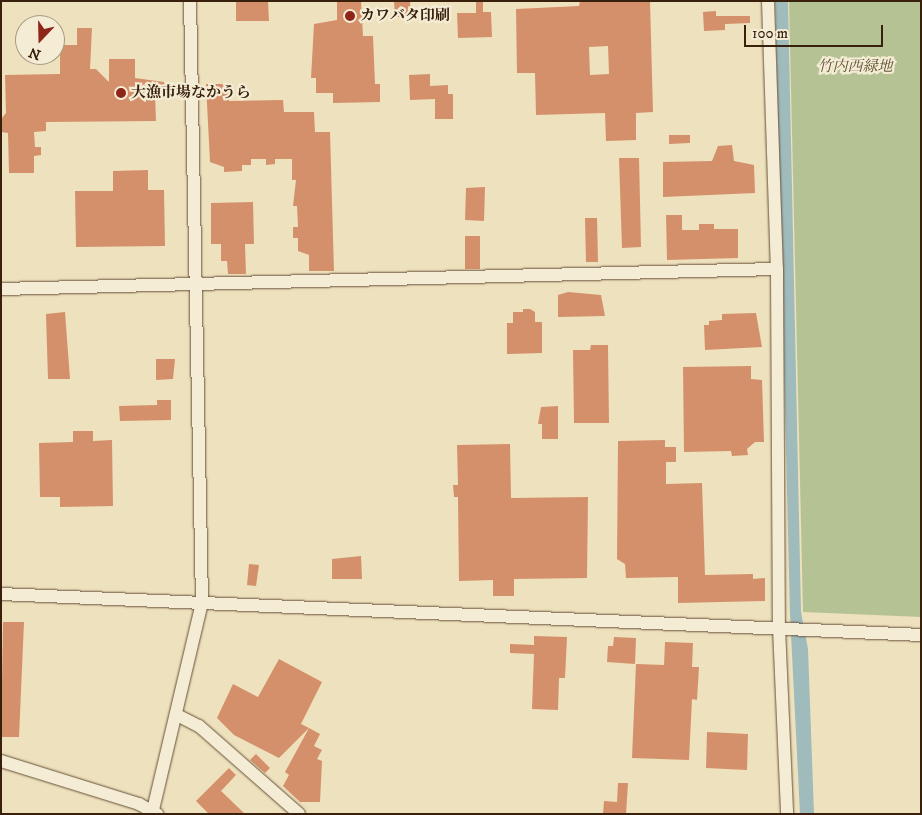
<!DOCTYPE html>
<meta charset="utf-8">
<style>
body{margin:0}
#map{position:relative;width:922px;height:815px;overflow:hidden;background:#eee1bd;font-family:"IM FELL DW Pica","Noto Serif JP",serif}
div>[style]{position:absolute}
.green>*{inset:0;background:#b5c394}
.water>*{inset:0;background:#9fbbbc}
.building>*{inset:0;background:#d4906b}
.roads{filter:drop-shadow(0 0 1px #665039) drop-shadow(0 0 1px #665039)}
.tertiary>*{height:12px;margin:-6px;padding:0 6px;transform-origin:6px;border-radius:6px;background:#f4ecd4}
.dots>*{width:14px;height:14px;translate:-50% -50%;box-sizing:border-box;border:2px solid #f4ecd4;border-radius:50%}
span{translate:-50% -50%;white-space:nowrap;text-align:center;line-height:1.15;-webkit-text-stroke:4.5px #f4ecd4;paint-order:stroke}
.poi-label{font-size:15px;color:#38200d;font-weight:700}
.left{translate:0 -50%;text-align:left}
.park-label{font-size:15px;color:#5e5136;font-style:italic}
.frame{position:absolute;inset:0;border:2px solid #38200d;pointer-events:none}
.north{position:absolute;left:15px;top:15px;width:50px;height:50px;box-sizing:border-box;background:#f4ecd4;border:1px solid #a99a84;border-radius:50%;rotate:201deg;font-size:14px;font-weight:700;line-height:20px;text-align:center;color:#38200d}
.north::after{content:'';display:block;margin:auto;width:18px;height:22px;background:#8f2418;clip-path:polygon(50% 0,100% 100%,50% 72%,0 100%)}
.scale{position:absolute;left:744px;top:25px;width:139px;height:22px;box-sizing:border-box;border:2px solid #38200d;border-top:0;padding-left:6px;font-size:15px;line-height:18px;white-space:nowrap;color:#38200d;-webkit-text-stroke:4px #f4ecd4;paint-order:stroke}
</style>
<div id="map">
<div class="green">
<i style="clip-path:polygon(789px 1px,921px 1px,921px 617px,803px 612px)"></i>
</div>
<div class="water">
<i style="clip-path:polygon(775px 1px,788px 1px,801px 612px,808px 649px,814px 814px,800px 814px,790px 614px)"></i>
</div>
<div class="building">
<i style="clip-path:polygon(236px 1px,268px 1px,269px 21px,236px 21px)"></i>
<i style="clip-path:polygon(337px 1px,361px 1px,363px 36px,373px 36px,375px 84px,380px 84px,380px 102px,333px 103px,333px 93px,316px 93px,316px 78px,311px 78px,314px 24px,337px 20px)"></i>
<i style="clip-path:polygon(394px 1px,410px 1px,411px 17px,395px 17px)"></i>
<i style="clip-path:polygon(476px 1px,483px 1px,483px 12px,491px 12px,492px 37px,458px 38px,457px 13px,476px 13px)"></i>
<i style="clip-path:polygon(evenodd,580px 1px,650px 1px,653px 112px,636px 113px,636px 140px,606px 141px,605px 113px,536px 115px,535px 73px,517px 73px,516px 9px,579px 6px,580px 1px,608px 46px,609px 74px,590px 75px,589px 47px,608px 46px)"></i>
<i style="clip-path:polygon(716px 11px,716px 16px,750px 16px,750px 23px,725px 24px,725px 30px,704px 31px,703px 12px)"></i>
<i style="clip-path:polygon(77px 28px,92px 28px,90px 69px,96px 69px,109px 82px,109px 59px,135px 59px,135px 78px,164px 82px,165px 89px,155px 94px,156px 121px,46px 122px,46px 131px,34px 132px,35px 147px,41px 147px,41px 155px,34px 156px,34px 173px,9px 173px,8px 133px,1px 132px,1px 119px,6px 113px,5px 75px,60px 74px,60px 45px,77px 45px)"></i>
<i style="clip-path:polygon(430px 74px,430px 86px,448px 85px,448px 94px,453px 94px,453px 119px,435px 119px,435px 99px,410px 100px,409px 75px)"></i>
<i style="clip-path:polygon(206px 84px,228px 84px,229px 101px,283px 100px,284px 112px,314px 112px,315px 132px,330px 132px,334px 271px,309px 271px,309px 255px,298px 251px,298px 238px,293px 238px,293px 227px,298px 227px,297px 206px,293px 206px,296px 180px,292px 180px,292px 159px,275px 159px,275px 164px,266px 165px,266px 159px,251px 159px,251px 165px,242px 165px,242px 171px,224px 172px,224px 167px,210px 162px)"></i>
<i style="clip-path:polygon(669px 135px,690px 135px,690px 143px,669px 144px)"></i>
<i style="clip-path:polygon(732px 145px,734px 161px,754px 165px,755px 193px,663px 197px,663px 162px,712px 161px,718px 146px)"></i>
<i style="clip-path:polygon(619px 158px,639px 158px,641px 247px,622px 248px)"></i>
<i style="clip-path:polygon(148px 170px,148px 190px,164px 190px,165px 246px,76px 247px,75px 191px,113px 191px,113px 171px)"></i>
<i style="clip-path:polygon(485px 187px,484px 221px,465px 220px,466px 188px)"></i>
<i style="clip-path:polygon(253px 202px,254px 244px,245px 244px,246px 274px,228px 274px,227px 261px,221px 261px,221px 244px,211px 244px,211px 203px)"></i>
<i style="clip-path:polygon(666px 215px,682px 215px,682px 230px,699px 230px,699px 224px,714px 224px,714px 229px,738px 229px,738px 258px,667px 260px)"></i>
<i style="clip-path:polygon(585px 218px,597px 218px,598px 262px,586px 262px)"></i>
<i style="clip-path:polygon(465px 236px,480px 236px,480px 269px,465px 269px)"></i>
<i style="clip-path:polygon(568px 292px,601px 295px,605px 316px,558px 317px,558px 295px)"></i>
<i style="clip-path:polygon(523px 309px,530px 309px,535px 312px,535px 322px,542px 322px,542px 353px,507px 354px,507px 323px,513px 323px,513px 312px,523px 312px)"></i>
<i style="clip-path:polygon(65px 312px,70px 379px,48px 379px,46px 314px)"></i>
<i style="clip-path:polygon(756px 313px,762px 347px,705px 350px,704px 325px,709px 325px,709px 321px,722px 320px,722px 314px)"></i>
<i style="clip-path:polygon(591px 345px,608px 345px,609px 423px,574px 423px,573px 350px,590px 350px)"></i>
<i style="clip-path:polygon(156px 359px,175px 359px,173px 379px,156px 380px)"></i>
<i style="clip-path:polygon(751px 366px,751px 379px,762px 380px,764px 442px,755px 442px,747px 449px,748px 455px,732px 456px,731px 451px,684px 452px,683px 367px)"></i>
<i style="clip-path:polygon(157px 400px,171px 400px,171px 420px,120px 421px,119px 406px,157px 405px)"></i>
<i style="clip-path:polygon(558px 406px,558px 439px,542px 439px,542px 424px,538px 424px,541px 407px)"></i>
<i style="clip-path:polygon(73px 431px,93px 431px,93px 441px,112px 440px,113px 506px,60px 507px,60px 497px,40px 497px,39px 443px,73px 442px)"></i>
<i style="clip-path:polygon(665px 440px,665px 447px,676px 447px,676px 462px,666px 462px,666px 484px,702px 483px,705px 575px,753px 574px,753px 579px,765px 578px,765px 601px,678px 603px,678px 577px,626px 578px,625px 564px,617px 559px,618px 441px)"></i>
<i style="clip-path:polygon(510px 444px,511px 498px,588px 497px,587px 578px,514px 579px,514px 596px,493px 596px,493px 580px,459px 581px,458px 497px,454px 497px,453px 485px,458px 485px,457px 445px)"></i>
<i style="clip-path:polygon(361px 556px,362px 579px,332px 579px,332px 559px)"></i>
<i style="clip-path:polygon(249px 564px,259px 565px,256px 586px,247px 585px)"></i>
<i style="clip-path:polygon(3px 622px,24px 622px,19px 737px,1px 737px)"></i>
<i style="clip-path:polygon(534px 636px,567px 637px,565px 678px,559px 678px,558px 710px,532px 709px,534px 654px,510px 653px,510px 644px,534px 645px)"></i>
<i style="clip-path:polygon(614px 637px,636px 638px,635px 664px,607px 662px,608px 646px,613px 646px)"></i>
<i style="clip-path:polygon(665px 642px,693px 643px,692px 667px,699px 667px,697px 700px,692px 699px,689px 760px,632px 758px,636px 664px,664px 665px)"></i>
<i style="clip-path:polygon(279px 659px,322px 682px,301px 724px,309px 728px,279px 758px,234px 735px,217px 718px,233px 684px,258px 697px)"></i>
<i style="clip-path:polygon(309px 728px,320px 734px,314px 746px,322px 750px,317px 759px,322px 761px,320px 802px,300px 802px,283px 786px,289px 775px,285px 772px)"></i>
<i style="clip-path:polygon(707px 732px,748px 734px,747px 770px,706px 768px)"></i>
<i style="clip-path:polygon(256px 754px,270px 768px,265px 773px,250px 760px)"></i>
<i style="clip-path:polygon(229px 768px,236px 775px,221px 791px,245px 814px,209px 814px,196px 801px)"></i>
<i style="clip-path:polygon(618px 783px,628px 783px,626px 814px,603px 814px,604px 801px,617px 802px)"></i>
</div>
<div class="roads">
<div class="tertiary">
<i style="left:768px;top:1px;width:268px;rotate:88.1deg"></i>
<i style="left:777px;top:269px;width:359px;rotate:89.7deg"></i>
<i style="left:779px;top:628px;width:186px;rotate:87.5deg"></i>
<i style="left:1px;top:289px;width:776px;rotate:-1.48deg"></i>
<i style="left:1px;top:594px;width:921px;rotate:2.55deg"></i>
<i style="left:177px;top:715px;width:25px;rotate:27deg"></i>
<i style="left:199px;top:726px;width:133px;rotate:41.3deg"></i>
<i style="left:1px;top:761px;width:145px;rotate:17.3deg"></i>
<i style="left:139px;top:804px;width:21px;rotate:29deg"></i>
<i style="left:152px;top:814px;width:218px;rotate:-76.7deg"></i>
<i style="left:202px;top:602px;width:601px;rotate:-91.14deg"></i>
</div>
</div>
<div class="dots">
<i style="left:350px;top:16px;background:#8f2418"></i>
<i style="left:121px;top:93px;background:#8f2418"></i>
</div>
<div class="poi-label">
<span class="left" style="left:360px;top:16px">カワバタ印刷</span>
<span class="left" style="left:131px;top:93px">大漁市場なかうら</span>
</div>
<div class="park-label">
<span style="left:855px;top:67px">竹内西緑地</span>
</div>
<div class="frame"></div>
<div class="north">N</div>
<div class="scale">100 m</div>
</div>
